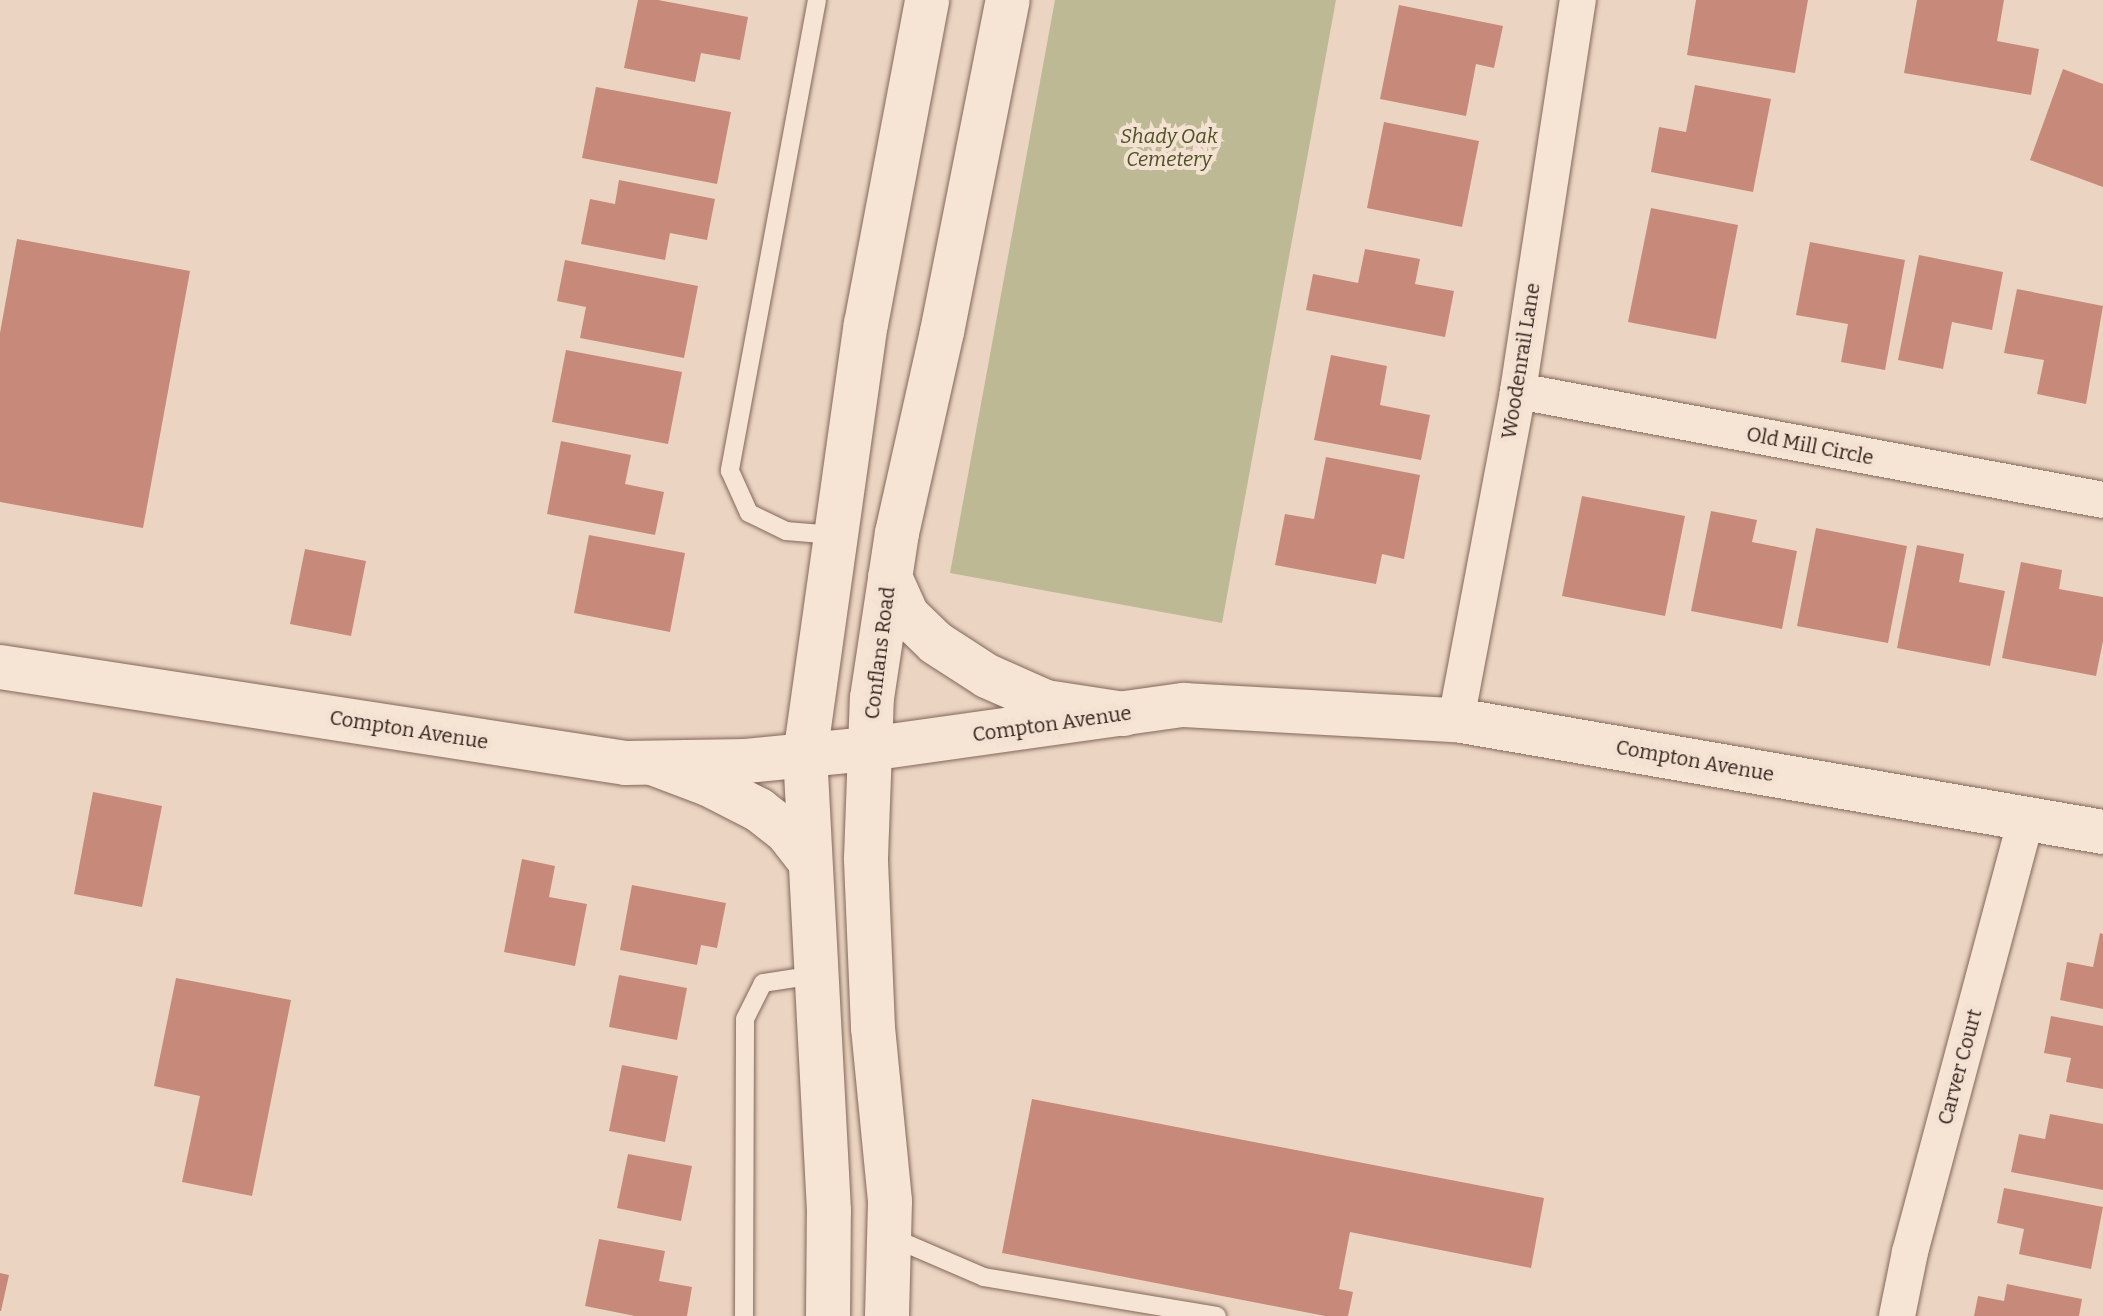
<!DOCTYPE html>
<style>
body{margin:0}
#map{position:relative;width:2103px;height:1316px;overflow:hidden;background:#ebd5c2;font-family:Bitter,serif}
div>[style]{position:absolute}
.cemetery>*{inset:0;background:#bdb995}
.building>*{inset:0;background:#c7897a}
.roads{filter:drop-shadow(0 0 2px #83675a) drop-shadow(0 0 2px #83675a)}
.service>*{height:18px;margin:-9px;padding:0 9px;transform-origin:9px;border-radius:9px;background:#f6e4d4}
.minor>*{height:36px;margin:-18px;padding:0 18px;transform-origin:18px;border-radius:18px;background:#f6e4d4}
.tertiary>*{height:44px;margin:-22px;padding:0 22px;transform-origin:22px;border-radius:22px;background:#f6e4d4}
.secondary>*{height:44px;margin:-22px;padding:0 22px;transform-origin:22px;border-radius:22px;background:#f6e4d4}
span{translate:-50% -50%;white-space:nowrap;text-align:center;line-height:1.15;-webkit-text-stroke:8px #f3e1d1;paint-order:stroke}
.park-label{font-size:20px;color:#4e4f25;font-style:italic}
.street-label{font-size:20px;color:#34231e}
</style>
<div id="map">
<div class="cemetery">
<i style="clip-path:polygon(1055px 0,1336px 0,1222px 623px,950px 573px)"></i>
</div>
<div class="building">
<i style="clip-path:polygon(638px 0,658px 0,748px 17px,740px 60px,701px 53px,695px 82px,624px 68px)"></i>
<i style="clip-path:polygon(1696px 0,1808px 0,1795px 73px,1687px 55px)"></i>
<i style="clip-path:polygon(1917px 0,2004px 0,1997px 41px,2039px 49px,2031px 95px,1904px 73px)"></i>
<i style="clip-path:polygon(1399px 5px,1503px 26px,1494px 68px,1476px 64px,1466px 116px,1380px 99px)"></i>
<i style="clip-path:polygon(2063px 69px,2103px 84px,2103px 187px,2030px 160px)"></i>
<i style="clip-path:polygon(1695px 85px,1771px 99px,1753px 192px,1651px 172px,1659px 127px,1686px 132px)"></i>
<i style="clip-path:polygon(596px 87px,731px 112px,717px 184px,582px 158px)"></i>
<i style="clip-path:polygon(1384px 122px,1479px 141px,1462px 227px,1367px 208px)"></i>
<i style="clip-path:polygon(619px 180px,715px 199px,707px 240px,670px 233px,665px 260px,581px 244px,590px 199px,615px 204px)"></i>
<i style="clip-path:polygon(1651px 208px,1738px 225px,1716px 339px,1628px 322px)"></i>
<i style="clip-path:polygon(17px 239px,190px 271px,143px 528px,0 502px,0 333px)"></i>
<i style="clip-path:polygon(1810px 242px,1905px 260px,1885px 370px,1841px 362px,1848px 324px,1796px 315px)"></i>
<i style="clip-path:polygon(1365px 249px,1420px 259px,1415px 284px,1454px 291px,1445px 337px,1306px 310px,1313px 274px,1358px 283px)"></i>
<i style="clip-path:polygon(1919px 255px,2003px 272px,1992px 330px,1952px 322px,1943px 369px,1898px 360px)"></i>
<i style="clip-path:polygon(565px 260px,698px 286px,684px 358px,580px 338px,586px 307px,557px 301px)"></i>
<i style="clip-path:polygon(2017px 289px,2103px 306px,2086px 404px,2037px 394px,2044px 360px,2004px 353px)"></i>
<i style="clip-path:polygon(566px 350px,682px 372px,668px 444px,552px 422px)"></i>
<i style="clip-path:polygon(1331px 355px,1387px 366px,1380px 405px,1430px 415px,1421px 460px,1314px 440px)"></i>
<i style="clip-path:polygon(561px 441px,631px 455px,625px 484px,664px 492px,655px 535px,547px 514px)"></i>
<i style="clip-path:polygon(1326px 457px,1420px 475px,1404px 559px,1382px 554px,1376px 584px,1275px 565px,1285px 514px,1314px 519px)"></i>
<i style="clip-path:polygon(1582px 496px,1685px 516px,1665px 616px,1562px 596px)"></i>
<i style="clip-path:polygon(1711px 511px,1757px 520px,1752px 542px,1797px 551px,1782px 629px,1691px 611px)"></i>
<i style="clip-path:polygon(1816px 528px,1907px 546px,1888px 643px,1797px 626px)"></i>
<i style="clip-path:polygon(589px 535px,685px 553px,670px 632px,574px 613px)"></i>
<i style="clip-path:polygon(1917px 545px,1964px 554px,1959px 582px,2005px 591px,1990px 666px,1897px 648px)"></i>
<i style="clip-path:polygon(305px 549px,366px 561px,351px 636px,290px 624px)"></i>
<i style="clip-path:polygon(2021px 562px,2062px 570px,2059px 589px,2103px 597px,2103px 641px,2096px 676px,2002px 658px)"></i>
<i style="clip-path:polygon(93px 792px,162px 806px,142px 907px,74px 894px)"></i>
<i style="clip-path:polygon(522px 859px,555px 866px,549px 897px,587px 904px,575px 966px,504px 952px)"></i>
<i style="clip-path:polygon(632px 885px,726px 903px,717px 948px,701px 945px,697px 965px,620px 950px)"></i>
<i style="clip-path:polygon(2100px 933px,2103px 934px,2103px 1009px,2060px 1000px,2067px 962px,2093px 967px)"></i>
<i style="clip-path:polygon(619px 975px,687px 988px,677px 1040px,609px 1027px)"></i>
<i style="clip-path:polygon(176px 978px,291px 1000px,252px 1196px,182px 1182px,200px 1096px,154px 1086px)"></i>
<i style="clip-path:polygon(2051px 1016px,2103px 1026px,2103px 1089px,2066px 1082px,2071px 1058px,2044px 1053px)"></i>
<i style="clip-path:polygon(622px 1065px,678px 1076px,665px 1142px,609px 1131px)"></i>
<i style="clip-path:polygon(1032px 1099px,1544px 1198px,1531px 1268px,1350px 1232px,1339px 1289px,1353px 1292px,1348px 1316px,1325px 1316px,1002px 1253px)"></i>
<i style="clip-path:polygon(2050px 1114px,2103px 1124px,2103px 1190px,2011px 1172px,2019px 1134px,2045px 1139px)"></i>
<i style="clip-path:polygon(628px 1154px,692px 1166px,681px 1221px,617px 1208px)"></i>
<i style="clip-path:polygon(2004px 1188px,2103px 1207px,2091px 1269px,2019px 1254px,2024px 1229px,1997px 1223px)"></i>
<i style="clip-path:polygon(599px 1239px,665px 1251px,659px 1281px,692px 1287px,687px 1316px,635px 1316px,585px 1306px)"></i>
<i style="clip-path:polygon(0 1273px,9px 1275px,1px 1311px,0 1311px)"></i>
<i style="clip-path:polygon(2007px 1284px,2082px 1299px,2079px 1316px,1974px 1316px,1978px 1296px,2004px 1301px)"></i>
</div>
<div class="roads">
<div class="service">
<i style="left:817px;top:0;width:479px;rotate:100.5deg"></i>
<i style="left:730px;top:471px;width:46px;rotate:65.7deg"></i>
<i style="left:749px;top:513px;width:41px;rotate:25.9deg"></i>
<i style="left:786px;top:531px;width:48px;rotate:4.8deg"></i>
<i style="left:891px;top:1237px;width:101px;rotate:23.3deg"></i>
<i style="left:984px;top:1277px;width:236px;rotate:9.5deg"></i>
<i style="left:744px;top:1316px;width:297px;rotate:-89.8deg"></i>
<i style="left:745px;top:1019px;width:40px;rotate:-63.4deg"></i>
<i style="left:763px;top:983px;width:53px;rotate:-8.7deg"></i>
</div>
<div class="minor">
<i style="left:1518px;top:391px;width:595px;rotate:10.55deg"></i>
<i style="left:1456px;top:720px;width:335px;rotate:-79.3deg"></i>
<i style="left:1518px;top:391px;width:396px;rotate:-81.3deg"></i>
<i style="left:1897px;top:1316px;width:65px;rotate:-78.5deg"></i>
<i style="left:1910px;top:1252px;width:448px;rotate:-75deg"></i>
</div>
<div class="tertiary">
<i style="left:0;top:667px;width:633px;rotate:8.72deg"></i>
<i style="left:626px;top:763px;width:120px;rotate:-1deg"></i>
<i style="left:746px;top:761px;width:124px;rotate:-5.6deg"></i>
<i style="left:869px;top:749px;width:318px;rotate:-8deg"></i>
<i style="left:1184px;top:705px;width:272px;rotate:3.2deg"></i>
<i style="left:1456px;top:720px;width:657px;rotate:9.82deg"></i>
</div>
<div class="secondary">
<i style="left:890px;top:577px;width:42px;rotate:65.9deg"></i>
<i style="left:907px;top:615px;width:40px;rotate:44deg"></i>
<i style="left:936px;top:643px;width:61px;rotate:32.9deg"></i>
<i style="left:987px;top:676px;width:64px;rotate:23.8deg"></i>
<i style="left:1046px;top:702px;width:79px;rotate:8.7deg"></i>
<i style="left:652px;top:763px;width:60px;rotate:20.6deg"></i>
<i style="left:708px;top:784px;width:57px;rotate:27deg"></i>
<i style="left:759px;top:810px;width:36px;rotate:38deg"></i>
<i style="left:787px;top:832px;width:37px;rotate:52deg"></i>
<i style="left:828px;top:1316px;width:105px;rotate:-89.5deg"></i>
<i style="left:829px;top:1211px;width:456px;rotate:-93deg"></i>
<i style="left:805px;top:756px;width:436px;rotate:-82deg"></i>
<i style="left:866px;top:324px;width:330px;rotate:-79.3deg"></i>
<i style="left:887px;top:1316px;width:115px;rotate:-88.5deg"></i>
<i style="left:890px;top:1201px;width:174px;rotate:-95.6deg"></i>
<i style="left:873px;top:1028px;width:170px;rotate:-92.4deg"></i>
<i style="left:866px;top:858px;width:160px;rotate:-87.9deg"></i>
<i style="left:872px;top:698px;width:167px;rotate:-81.4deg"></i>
<i style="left:897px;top:533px;width:206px;rotate:-77.4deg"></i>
<i style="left:942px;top:332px;width:338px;rotate:-78.8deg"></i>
</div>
</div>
<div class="park-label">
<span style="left:1169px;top:148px">Shady Oak<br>Cemetery</span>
</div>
<div class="street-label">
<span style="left:1521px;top:361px;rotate:-81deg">Woodenrail Lane</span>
<span style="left:1810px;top:446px;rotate:11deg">Old Mill Circle</span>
<span style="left:880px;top:653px;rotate:-83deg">Conflans Road</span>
<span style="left:1052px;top:724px;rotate:-8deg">Compton Avenue</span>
<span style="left:409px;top:730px;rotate:9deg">Compton Avenue</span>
<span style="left:1695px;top:761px;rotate:10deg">Compton Avenue</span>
<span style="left:1960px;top:1067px;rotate:-75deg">Carver Court</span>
</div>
</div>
